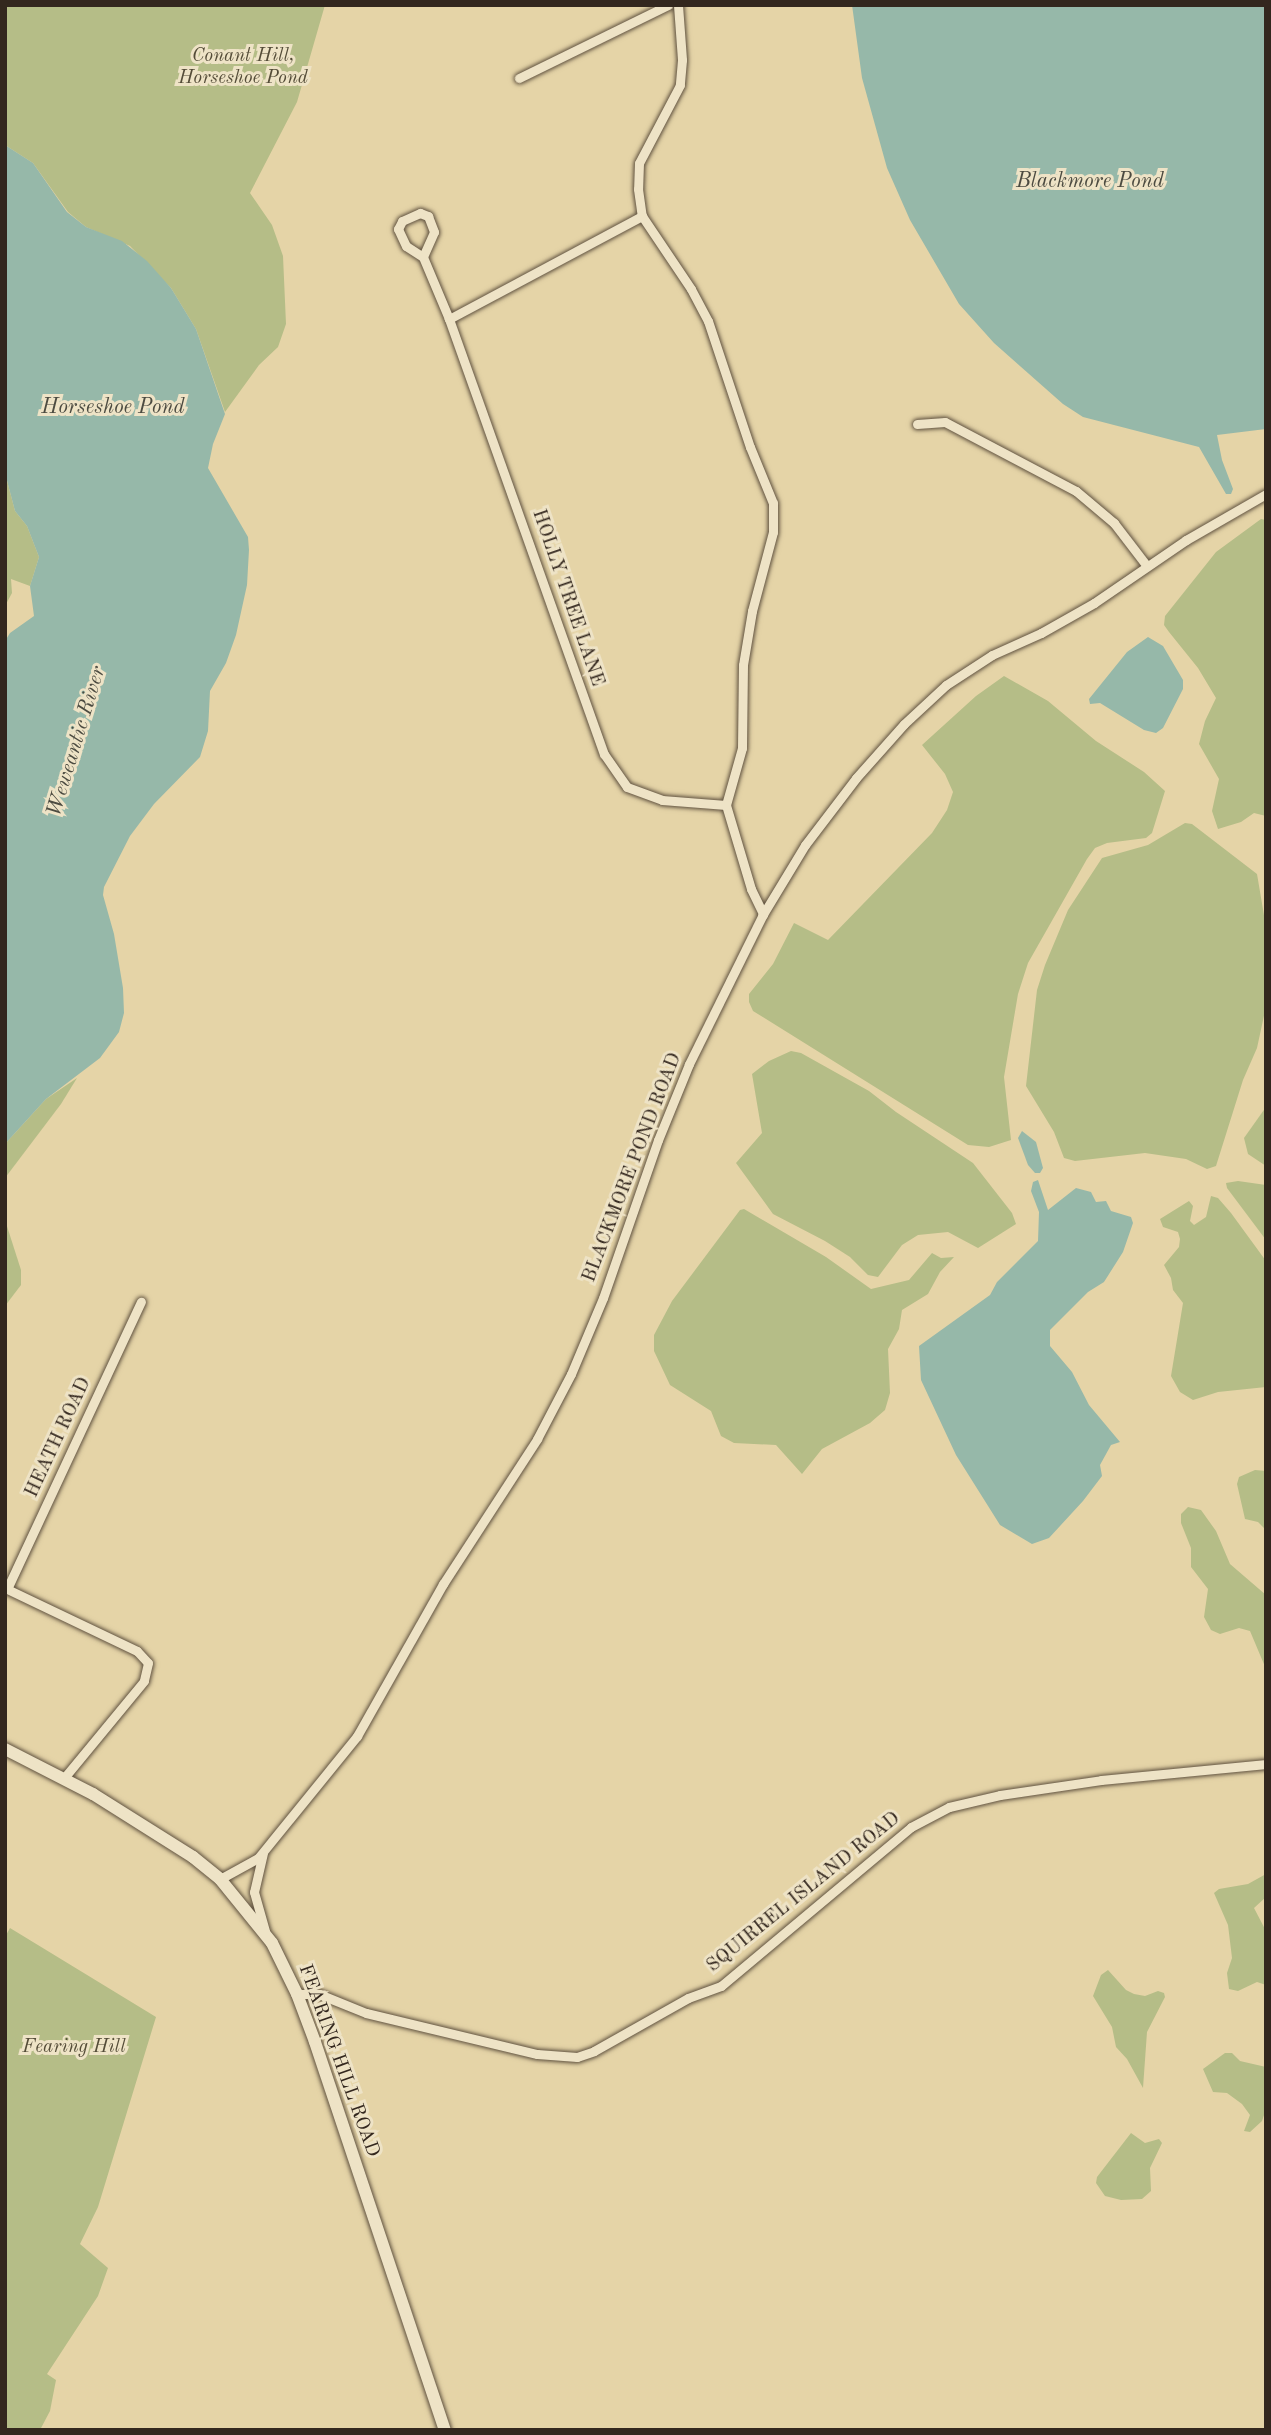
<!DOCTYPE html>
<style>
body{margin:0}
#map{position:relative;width:1271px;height:2435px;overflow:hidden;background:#e5d4a7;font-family:"Old Standard TT",serif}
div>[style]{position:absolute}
.green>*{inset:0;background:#b5bd87}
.water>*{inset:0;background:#96b8a9}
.roads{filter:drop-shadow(0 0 2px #605240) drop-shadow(0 0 2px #605240)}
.street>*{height:9px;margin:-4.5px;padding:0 4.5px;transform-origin:4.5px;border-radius:4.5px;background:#eee3c6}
.secondary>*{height:12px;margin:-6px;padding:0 6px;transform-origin:6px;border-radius:6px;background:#eee3c6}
span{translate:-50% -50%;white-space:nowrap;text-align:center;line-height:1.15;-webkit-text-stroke:6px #eee3c6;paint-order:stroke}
.park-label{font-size:19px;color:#544c38;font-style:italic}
.street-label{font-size:19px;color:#33271e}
.water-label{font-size:21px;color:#4c4b41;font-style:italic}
.frame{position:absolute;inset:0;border:7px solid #33271e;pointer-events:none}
</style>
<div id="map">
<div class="green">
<i style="clip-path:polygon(5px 5px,325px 5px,297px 102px,250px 193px,272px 225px,283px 256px,286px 324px,278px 347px,259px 365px,225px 412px,196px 329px,171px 288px,130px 246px,86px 227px,68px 212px,33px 163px,5px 145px)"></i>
<i style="clip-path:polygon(5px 473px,15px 511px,27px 526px,39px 557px,30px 586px,11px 579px,12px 593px,5px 606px)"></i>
<i style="clip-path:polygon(1261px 519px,1266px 520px,1266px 816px,1254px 813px,1241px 822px,1218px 829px,1212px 811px,1219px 779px,1199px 744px,1205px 721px,1216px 698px,1198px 668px,1169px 632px,1164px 625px,1165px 616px,1216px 552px)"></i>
<i style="clip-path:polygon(1004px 676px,1048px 701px,1096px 741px,1144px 772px,1165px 791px,1152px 833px,1146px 838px,1107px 843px,1095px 848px,1087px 859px,1028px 963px,1018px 994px,1004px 1077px,1011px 1140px,989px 1147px,968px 1145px,753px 1011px,749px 1002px,749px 994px,773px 964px,794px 923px,828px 940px,932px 833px,947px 810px,953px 792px,945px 774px,922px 745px,976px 696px)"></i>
<i style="clip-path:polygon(1185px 823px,1192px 824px,1257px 874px,1266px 927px,1265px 1011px,1257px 1048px,1243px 1080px,1216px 1166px,1207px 1169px,1186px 1159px,1145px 1153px,1075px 1161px,1064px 1158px,1054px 1132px,1026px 1086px,1037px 990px,1045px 965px,1068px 910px,1102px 858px,1148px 845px)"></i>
<i style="clip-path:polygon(791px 1051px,801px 1053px,869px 1091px,896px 1112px,973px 1163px,1012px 1213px,1016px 1224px,978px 1248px,948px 1232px,918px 1235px,902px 1245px,878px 1277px,868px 1275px,850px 1257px,825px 1241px,773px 1214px,736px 1163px,762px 1133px,752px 1074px,769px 1061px)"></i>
<i style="clip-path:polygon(77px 1078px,61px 1104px,5px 1178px,5px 1144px,46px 1099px)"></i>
<i style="clip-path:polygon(1266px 1107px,1266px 1166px,1248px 1154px,1244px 1138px)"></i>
<i style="clip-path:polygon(1238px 1181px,1266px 1185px,1266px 1240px,1227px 1188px,1226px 1183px)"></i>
<i style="clip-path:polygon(1211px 1196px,1218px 1198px,1231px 1213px,1266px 1261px,1266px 1387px,1218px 1392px,1193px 1400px,1180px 1392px,1171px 1376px,1183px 1303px,1173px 1290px,1171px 1278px,1164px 1265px,1179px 1247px,1180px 1239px,1178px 1232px,1163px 1227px,1160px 1219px,1189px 1201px,1193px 1206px,1190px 1221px,1194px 1225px,1206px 1217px)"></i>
<i style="clip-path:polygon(744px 1209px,826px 1257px,871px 1289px,909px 1280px,932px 1253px,941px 1258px,954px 1257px,940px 1272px,928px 1294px,902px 1310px,899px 1329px,888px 1349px,890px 1393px,885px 1410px,870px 1423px,822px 1449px,802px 1474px,776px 1445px,734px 1443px,721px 1436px,711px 1411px,670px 1385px,654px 1351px,654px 1335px,672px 1301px,740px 1210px)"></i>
<i style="clip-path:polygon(5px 1220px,21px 1270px,21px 1285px,5px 1306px)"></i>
<i style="clip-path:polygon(1255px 1470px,1266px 1471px,1266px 1552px,1265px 1529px,1258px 1522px,1245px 1519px,1237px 1484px,1239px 1477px)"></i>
<i style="clip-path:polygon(1188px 1507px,1201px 1510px,1216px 1531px,1230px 1564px,1266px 1595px,1266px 1669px,1250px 1631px,1239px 1628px,1220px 1634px,1211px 1630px,1204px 1617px,1208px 1589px,1191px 1567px,1191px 1548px,1181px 1523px,1181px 1514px)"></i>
<i style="clip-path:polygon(1266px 1874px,1266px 1897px,1254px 1908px,1266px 1931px,1266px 1985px,1257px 1982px,1238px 1991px,1229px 1989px,1227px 1973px,1232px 1958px,1228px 1925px,1214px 1893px,1219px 1889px,1248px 1884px)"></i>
<i style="clip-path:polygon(10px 1928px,156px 2017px,98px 2207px,80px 2244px,108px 2268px,98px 2296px,47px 2374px,56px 2380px,50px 2411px,40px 2430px,5px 2430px,5px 1937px)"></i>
<i style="clip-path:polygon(1108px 1970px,1126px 1990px,1134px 1994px,1145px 1996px,1158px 1991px,1164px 1993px,1165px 1997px,1147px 2032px,1143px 2088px,1127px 2059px,1116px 2047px,1112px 2027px,1093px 1996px,1101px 1975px)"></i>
<i style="clip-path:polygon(1225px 2053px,1232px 2053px,1240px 2061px,1266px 2067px,1266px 2109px,1262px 2121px,1250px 2132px,1244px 2131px,1250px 2115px,1242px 2104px,1227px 2093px,1213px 2092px,1203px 2069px)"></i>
<i style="clip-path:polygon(1131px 2133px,1145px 2143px,1159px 2139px,1162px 2143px,1150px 2168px,1151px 2191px,1142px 2199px,1121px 2200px,1105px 2196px,1096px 2183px,1097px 2177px)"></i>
</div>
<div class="water">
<i style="clip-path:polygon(852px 5px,1266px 5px,1266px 429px,1217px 435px,1222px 460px,1233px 489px,1231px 494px,1226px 494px,1199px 447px,1083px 417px,1063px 404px,994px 343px,959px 304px,910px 220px,887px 168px,862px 78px)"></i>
<i style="clip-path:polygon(5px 145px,33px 163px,67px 212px,86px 227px,122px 241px,147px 261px,171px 288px,196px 329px,225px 414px,213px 444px,208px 468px,248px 537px,249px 550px,247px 585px,236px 635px,226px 663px,210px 691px,208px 731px,200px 757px,154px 804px,130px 836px,104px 887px,103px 895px,114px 934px,123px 988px,124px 1013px,119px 1032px,100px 1058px,46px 1099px,5px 1144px,5px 641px,10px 633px,34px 616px,30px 586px,39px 557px,27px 526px,15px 511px,5px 473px)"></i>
<i style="clip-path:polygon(1148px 637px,1163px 646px,1183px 680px,1183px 689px,1163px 728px,1156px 733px,1144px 730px,1100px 703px,1090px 704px,1089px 699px,1127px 652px)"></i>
<i style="clip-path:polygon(1022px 1131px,1036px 1142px,1043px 1168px,1040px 1173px,1035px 1173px,1028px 1165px,1018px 1138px)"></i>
<i style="clip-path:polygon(1038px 1180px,1048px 1210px,1076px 1188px,1091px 1192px,1096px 1202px,1106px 1201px,1111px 1211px,1131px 1217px,1133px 1223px,1123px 1252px,1104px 1282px,1088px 1292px,1050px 1330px,1050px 1346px,1072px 1372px,1089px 1405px,1120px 1442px,1111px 1445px,1100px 1465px,1102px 1476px,1083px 1501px,1049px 1538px,1032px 1544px,1000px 1525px,956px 1455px,921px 1380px,919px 1346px,990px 1295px,997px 1282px,1038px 1241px,1039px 1212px,1031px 1191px,1033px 1182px)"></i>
</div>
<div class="roads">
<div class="street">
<i style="left:678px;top:5px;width:55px;rotate:85.8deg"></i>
<i style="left:682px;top:60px;width:25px;rotate:95deg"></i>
<i style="left:680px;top:85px;width:88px;rotate:117.7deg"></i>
<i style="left:639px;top:163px;width:26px;rotate:92deg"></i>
<i style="left:638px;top:189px;width:27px;rotate:82deg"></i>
<i style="left:642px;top:216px;width:88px;rotate:56.1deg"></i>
<i style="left:691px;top:289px;width:36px;rotate:62deg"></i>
<i style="left:708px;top:321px;width:133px;rotate:71.6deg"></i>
<i style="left:750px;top:447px;width:61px;rotate:67.7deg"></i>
<i style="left:773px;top:503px;width:29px;rotate:90deg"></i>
<i style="left:773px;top:532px;width:82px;rotate:104.9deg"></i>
<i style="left:752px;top:611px;width:55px;rotate:99.5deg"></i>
<i style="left:743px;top:665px;width:83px;rotate:90.7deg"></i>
<i style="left:742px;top:748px;width:59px;rotate:105.7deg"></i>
<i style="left:726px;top:805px;width:88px;rotate:73.4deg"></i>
<i style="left:751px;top:889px;width:28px;rotate:64deg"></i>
<i style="left:519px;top:78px;width:166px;rotate:-26.1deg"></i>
<i style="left:423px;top:257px;width:20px;rotate:-147deg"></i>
<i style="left:406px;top:246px;width:19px;rotate:-115deg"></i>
<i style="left:398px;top:229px;width:9px;rotate:-63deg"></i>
<i style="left:402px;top:221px;width:20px;rotate:-24deg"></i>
<i style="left:420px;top:213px;width:9px;rotate:21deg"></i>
<i style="left:428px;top:216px;width:17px;rotate:69deg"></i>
<i style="left:434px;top:232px;width:27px;rotate:114deg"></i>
<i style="left:423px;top:257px;width:67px;rotate:67.2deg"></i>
<i style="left:449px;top:319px;width:462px;rotate:70.4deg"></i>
<i style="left:604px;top:754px;width:40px;rotate:55.1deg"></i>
<i style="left:627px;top:787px;width:37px;rotate:20deg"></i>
<i style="left:662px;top:800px;width:64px;rotate:4.5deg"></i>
<i style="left:449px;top:319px;width:219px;rotate:-28.1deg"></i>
<i style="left:917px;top:424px;width:28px;rotate:-4deg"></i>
<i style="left:945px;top:422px;width:148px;rotate:27.8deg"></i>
<i style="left:1076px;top:491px;width:50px;rotate:40.1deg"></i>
<i style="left:1114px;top:523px;width:54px;rotate:52.5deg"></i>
<i style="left:5px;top:1588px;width:146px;rotate:25.5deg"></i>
<i style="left:137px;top:1651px;width:16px;rotate:47deg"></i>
<i style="left:148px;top:1663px;width:18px;rotate:103deg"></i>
<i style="left:144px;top:1681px;width:126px;rotate:129.5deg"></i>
<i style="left:7px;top:1589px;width:317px;rotate:-65deg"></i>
<i style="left:263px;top:1853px;width:40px;rotate:103deg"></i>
<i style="left:254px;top:1892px;width:41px;rotate:74.2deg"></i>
<i style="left:220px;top:1879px;width:43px;rotate:-28.9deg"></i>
<i style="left:258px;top:1858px;width:157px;rotate:-50.9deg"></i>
<i style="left:357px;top:1736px;width:175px;rotate:-60.5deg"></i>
<i style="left:443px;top:1584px;width:173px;rotate:-57deg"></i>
<i style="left:537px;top:1439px;width:73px;rotate:-62.4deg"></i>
<i style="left:571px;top:1374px;width:82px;rotate:-67.2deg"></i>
<i style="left:603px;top:1298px;width:167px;rotate:-70.8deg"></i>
<i style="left:658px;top:1140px;width:82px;rotate:-67.8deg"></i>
<i style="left:689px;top:1064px;width:165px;rotate:-63.7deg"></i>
<i style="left:762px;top:916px;width:83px;rotate:-58.8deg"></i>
<i style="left:805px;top:845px;width:84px;rotate:-52.7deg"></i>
<i style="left:856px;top:778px;width:72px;rotate:-48.4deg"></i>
<i style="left:904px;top:724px;width:57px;rotate:-42.9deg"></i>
<i style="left:946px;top:685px;width:55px;rotate:-33.1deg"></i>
<i style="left:992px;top:655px;width:54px;rotate:-24.2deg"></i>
<i style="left:1041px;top:633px;width:61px;rotate:-29.5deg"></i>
<i style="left:1094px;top:603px;width:112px;rotate:-34.4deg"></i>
<i style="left:1186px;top:540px;width:92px;rotate:-29.9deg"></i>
<i style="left:297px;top:1994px;width:22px"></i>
<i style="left:319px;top:1994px;width:51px;rotate:22deg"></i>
<i style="left:366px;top:2013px;width:176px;rotate:13.5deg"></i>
<i style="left:537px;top:2054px;width:40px;rotate:4.3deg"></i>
<i style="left:577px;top:2057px;width:18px;rotate:-19deg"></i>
<i style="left:594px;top:2051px;width:108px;rotate:-29.4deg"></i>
<i style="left:688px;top:1998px;width:35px;rotate:-20deg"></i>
<i style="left:721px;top:1986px;width:248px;rotate:-39.9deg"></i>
<i style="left:911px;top:1827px;width:43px;rotate:-27.8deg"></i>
<i style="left:949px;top:1807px;width:52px;rotate:-13.2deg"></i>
<i style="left:1000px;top:1795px;width:102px;rotate:-8.4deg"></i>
<i style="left:1101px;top:1780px;width:166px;rotate:-5.5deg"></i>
</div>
<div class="secondary">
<i style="left:5px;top:1749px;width:99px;rotate:27.1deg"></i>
<i style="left:93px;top:1794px;width:118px;rotate:32.2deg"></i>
<i style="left:193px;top:1857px;width:35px;rotate:39deg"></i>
<i style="left:220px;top:1879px;width:82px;rotate:50.9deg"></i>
<i style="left:272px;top:1943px;width:57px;rotate:63.9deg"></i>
<i style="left:297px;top:1994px;width:51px;rotate:69.4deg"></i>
<i style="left:315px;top:2042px;width:409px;rotate:71.5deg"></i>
</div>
</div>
<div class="park-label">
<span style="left:243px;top:68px">Conant Hill,<br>Horseshoe Pond</span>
<span style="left:74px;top:2048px">Fearing Hill</span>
</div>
<div class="street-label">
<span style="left:567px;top:598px;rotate:71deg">HOLLY TREE LANE</span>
<span style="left:633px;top:1168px;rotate:-69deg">BLACKMORE POND ROAD</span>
<span style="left:59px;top:1438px;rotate:-65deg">HEATH ROAD</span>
<span style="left:804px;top:1893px;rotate:-39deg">SQUIRREL ISLAND ROAD</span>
<span style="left:338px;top:2061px;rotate:70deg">FEARING HILL ROAD</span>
</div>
<div class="water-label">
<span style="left:1090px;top:182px">Blackmore Pond</span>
<span style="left:113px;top:408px">Horseshoe Pond</span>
<span style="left:77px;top:742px;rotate:-73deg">Weweantic River</span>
</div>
<div class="frame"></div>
</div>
